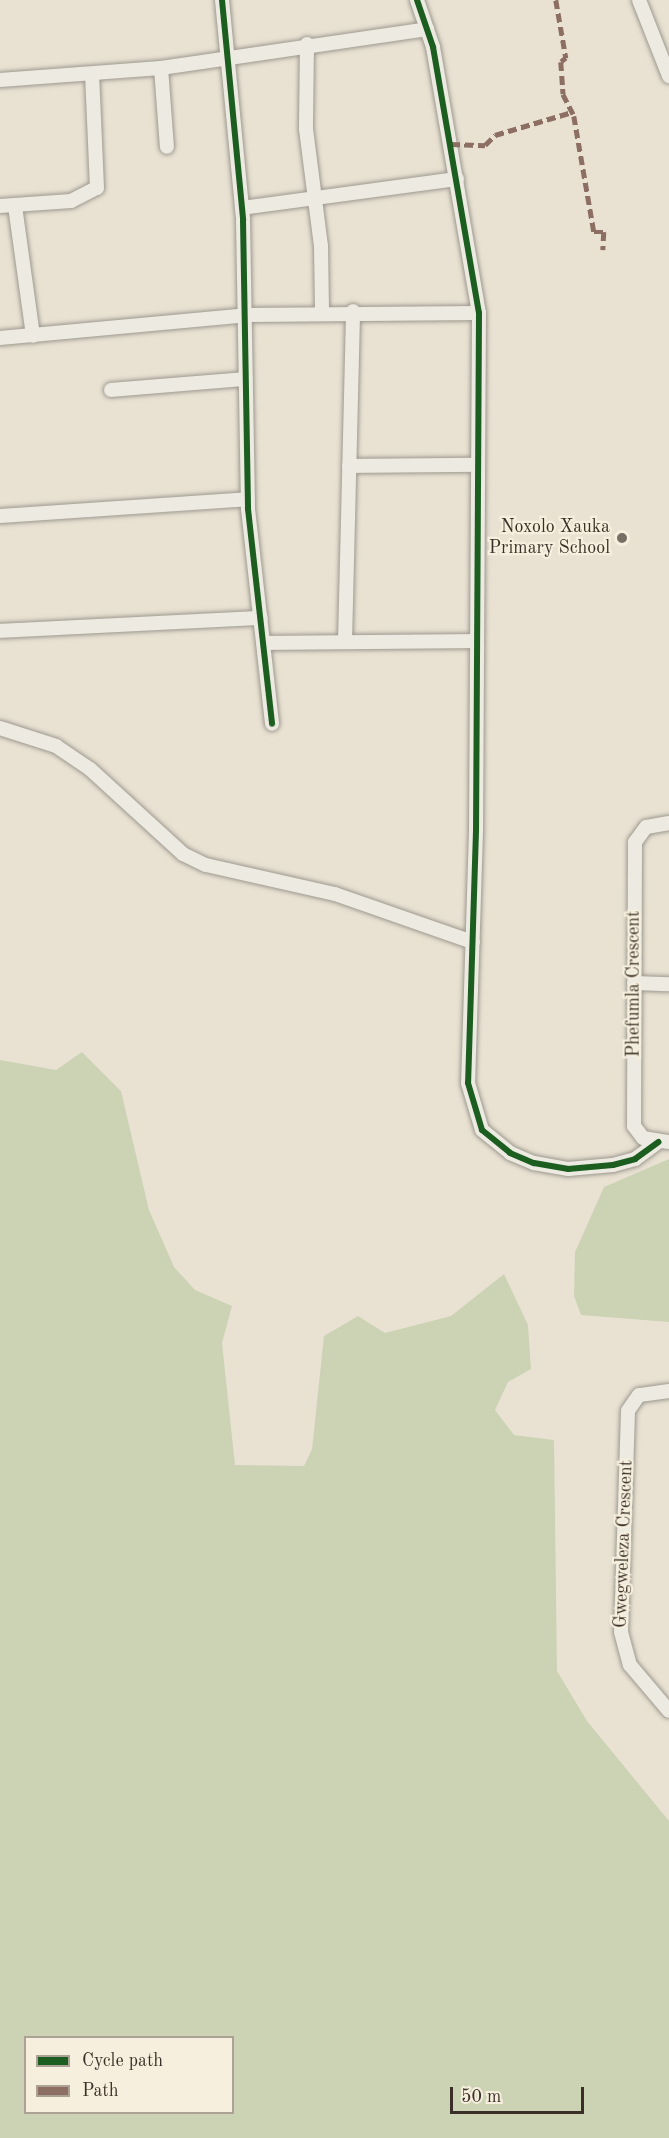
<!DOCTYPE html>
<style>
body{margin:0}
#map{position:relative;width:669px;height:2138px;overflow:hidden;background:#e9e2d3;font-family:"Old Standard TT",serif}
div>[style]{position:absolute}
.green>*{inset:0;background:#ccd3b5}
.roads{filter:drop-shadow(0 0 2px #9e998f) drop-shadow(0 0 2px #9e998f)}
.minor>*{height:14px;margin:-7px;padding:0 7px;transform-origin:7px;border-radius:7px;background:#edeae2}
.quiet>*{height:4.5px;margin-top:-2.25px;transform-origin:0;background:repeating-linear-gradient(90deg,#8d6e63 0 9px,transparent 0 13.5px)}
.cycleway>*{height:6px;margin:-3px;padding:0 3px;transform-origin:3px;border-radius:3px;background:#1b5e20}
.dots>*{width:16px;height:16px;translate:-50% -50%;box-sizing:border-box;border:3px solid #f6efdd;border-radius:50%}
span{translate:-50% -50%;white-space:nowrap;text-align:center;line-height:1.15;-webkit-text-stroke:4.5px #f6efdd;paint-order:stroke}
.poi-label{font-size:18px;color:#3a2f28}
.right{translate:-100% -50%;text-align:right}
.street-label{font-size:18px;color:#3a2f28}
.legend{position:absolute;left:24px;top:2036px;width:210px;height:78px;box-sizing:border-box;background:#f6efdd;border:2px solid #aba295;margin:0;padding:8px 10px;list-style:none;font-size:18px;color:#3a2f28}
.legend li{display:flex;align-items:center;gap:12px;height:30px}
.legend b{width:30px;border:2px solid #aba295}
.scale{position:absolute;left:450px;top:2087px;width:134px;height:27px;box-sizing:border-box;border:3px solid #3a2f28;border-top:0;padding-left:8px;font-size:18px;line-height:21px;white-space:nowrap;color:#3a2f28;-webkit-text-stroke:4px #f6efdd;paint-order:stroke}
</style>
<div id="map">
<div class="green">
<i style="clip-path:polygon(evenodd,82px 1052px,121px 1091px,149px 1210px,174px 1267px,195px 1290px,232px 1306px,222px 1343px,235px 1465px,304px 1466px,312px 1449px,324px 1336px,358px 1316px,385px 1333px,451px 1316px,504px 1274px,528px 1325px,531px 1369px,508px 1382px,495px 1410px,514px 1435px,554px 1440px,557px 1671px,587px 1721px,669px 1821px,669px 2138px,0 2138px,0 1060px,56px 1070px,82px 1052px,26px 2038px,232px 2038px,232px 2112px,26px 2112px,26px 2038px)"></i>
<i style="clip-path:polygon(669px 1159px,669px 1322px,581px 1315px,574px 1296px,575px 1252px,604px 1187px)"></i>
</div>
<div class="roads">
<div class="minor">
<i style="left:222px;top:0;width:221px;rotate:84.5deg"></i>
<i style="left:243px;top:220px;width:289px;rotate:89deg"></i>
<i style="left:248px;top:509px;width:216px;rotate:83.6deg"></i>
<i style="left:417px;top:0;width:50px;rotate:71.2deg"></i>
<i style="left:433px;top:47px;width:270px;rotate:80.2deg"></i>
<i style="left:479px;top:313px;width:518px;rotate:90.33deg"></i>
<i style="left:476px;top:831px;width:252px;rotate:91.8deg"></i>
<i style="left:468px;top:1083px;width:49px;rotate:73.4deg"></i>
<i style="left:482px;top:1130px;width:36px;rotate:39deg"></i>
<i style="left:510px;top:1153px;width:26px;rotate:23deg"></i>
<i style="left:534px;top:1163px;width:35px;rotate:10deg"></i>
<i style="left:568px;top:1169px;width:45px;rotate:-5.1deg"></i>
<i style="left:613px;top:1165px;width:23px;rotate:-15deg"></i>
<i style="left:635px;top:1159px;width:29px;rotate:-36deg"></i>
<i style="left:639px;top:0;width:82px;rotate:68.5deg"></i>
<i style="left:307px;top:44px;width:85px;rotate:90.7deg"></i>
<i style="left:306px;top:129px;width:118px;rotate:82.7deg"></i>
<i style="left:321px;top:246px;width:67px;rotate:89.1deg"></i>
<i style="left:161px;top:68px;width:79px;rotate:85.7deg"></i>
<i style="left:0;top:80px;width:161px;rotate:-4.3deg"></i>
<i style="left:161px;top:68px;width:269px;rotate:-8.3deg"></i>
<i style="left:0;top:206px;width:71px;rotate:-4deg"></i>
<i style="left:71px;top:201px;width:29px;rotate:-27deg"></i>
<i style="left:97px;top:188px;width:114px;rotate:-92.5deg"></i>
<i style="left:15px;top:206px;width:131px;rotate:82.1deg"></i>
<i style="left:242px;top:208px;width:217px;rotate:-7.7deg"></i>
<i style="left:0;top:338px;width:247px;rotate:-5.3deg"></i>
<i style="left:246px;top:315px;width:233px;rotate:-0.5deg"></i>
<i style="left:111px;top:390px;width:135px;rotate:-4.7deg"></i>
<i style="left:349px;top:466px;width:126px;rotate:-0.5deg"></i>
<i style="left:0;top:516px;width:248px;rotate:-3.9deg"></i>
<i style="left:0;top:631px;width:261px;rotate:-2.9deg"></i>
<i style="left:345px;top:642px;width:331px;rotate:-88.6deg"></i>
<i style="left:264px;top:643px;width:212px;rotate:-0.5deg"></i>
<i style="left:0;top:728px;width:59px;rotate:17.8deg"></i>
<i style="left:56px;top:746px;width:41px;rotate:34.1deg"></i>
<i style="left:90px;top:769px;width:126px;rotate:42.4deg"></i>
<i style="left:183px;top:854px;width:25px;rotate:26deg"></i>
<i style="left:206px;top:865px;width:132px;rotate:12.7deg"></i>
<i style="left:335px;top:894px;width:146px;rotate:19.2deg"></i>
<i style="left:669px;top:823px;width:23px;rotate:170deg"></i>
<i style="left:646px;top:827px;width:19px;rotate:126deg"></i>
<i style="left:635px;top:842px;width:284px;rotate:90.2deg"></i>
<i style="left:634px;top:1126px;width:15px;rotate:53deg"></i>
<i style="left:643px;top:1138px;width:26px;rotate:9deg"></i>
<i style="left:634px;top:983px;width:35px;rotate:2deg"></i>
<i style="left:669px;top:1391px;width:30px;rotate:172deg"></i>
<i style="left:639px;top:1395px;width:19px;rotate:125deg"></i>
<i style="left:628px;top:1411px;width:221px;rotate:91.8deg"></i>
<i style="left:621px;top:1632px;width:34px;rotate:75deg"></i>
<i style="left:630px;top:1665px;width:60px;rotate:49.7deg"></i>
</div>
</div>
<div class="quiet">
<i style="left:556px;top:0;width:59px;rotate:80.2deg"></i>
<i style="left:566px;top:58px;width:6px;rotate:141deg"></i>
<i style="left:561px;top:62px;width:32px;rotate:86deg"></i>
<i style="left:563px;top:94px;width:25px;rotate:63deg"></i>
<i style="left:574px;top:116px;width:118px;rotate:80.2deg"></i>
<i style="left:594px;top:232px;width:10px"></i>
<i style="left:604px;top:232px;width:18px;rotate:93deg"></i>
<i style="left:451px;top:144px;width:34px;rotate:2deg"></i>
<i style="left:485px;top:145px;width:14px;rotate:-45deg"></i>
<i style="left:495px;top:135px;width:77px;rotate:-16.6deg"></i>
</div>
<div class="cycleway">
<i style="left:222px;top:0;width:221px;rotate:84.5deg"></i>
<i style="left:243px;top:220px;width:289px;rotate:89deg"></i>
<i style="left:248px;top:509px;width:216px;rotate:83.6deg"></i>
<i style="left:417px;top:0;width:50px;rotate:71.2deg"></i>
<i style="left:433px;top:47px;width:270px;rotate:80.2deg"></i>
<i style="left:479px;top:313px;width:518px;rotate:90.33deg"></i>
<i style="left:476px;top:831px;width:252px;rotate:91.8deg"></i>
<i style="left:468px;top:1083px;width:49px;rotate:73.4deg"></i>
<i style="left:482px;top:1130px;width:36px;rotate:39deg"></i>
<i style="left:510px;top:1153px;width:26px;rotate:23deg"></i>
<i style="left:534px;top:1163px;width:35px;rotate:10deg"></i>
<i style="left:568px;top:1169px;width:45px;rotate:-5.1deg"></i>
<i style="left:613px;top:1165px;width:23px;rotate:-15deg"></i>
<i style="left:635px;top:1159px;width:29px;rotate:-36deg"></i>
</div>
<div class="dots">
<i style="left:622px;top:538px;background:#776e64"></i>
</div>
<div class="poi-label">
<span class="right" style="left:610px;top:538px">Noxolo Xauka<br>Primary School</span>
</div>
<div class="street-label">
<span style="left:634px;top:984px;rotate:-90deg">Phefumla Crescent</span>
<span style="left:624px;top:1544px;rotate:-88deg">Gwegweleza Crescent</span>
</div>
<ul class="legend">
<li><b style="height:8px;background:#1b5e20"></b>Cycle path</li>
<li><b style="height:8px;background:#8d6e63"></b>Path</li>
</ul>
<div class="scale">50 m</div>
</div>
